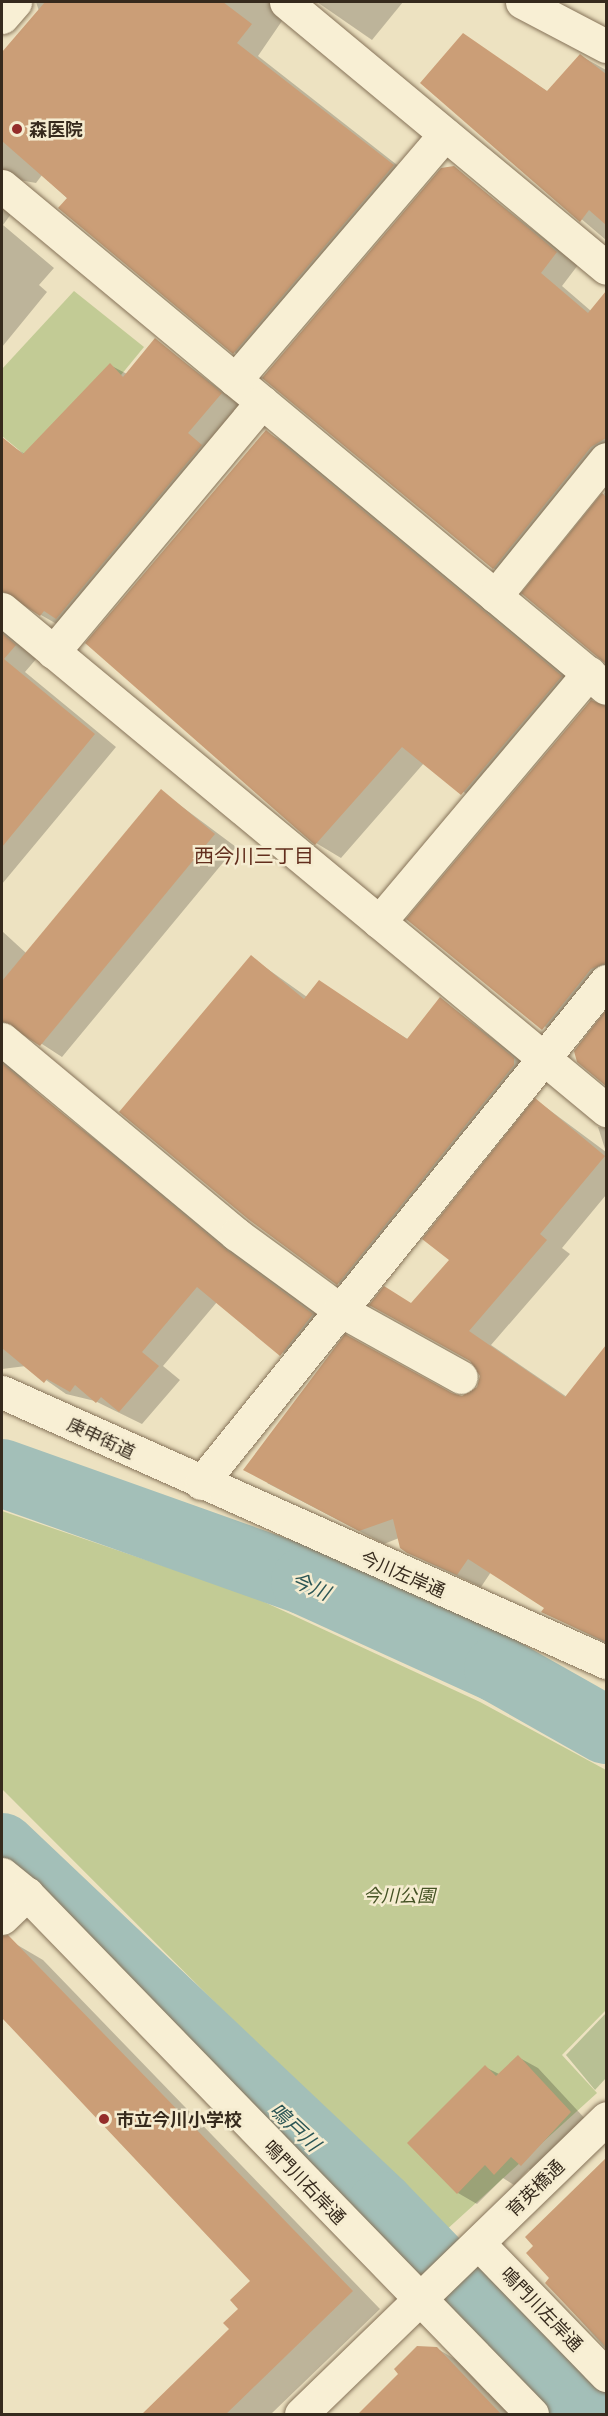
<!DOCTYPE html>
<meta charset="utf-8">
<style>
body{margin:0}
#map{position:relative;width:608px;height:2416px;overflow:hidden;background:#ede2c1;font-family:"Playfair Display","Noto Sans JP",serif}
div>[style]{position:absolute}
.green>*{inset:0;background:#c2cb95}
.cemetery>*{inset:0;background:#b8c094}
.shadow>*{inset:0;background:#0003}
.river>*{height:68px;margin:-34px;padding:0 34px;transform-origin:34px;border-radius:34px;background:#a3bfb8}
.building>*{inset:0;background:#cb9e77}
.roads{filter:drop-shadow(0 0 2px #867359) drop-shadow(0 0 2px #867359)}
.minor>*{height:33px;margin:-16.5px;padding:0 16.5px;transform-origin:16.5px;border-radius:16.5px;background:#f8efd4}
.dots>*{width:16px;height:16px;translate:-50% -50%;box-sizing:border-box;border:3px solid #f5ecd0;border-radius:50%}
span{translate:-50% -50%;white-space:nowrap;text-align:center;line-height:1.15;-webkit-text-stroke:5px #f5ecd0;paint-order:stroke}
.poi-label{font-size:18px;color:#362a1d;font-weight:700}
.left{translate:0 -50%;text-align:left}
.street-label{font-size:18px;color:#362a1d}
.park-label{font-size:18px;color:#445224;font-style:italic}
.neighbourhood-label{font-size:20px;color:#622e1d}
.water-label{font-size:20px;color:#2c5655;font-style:italic}
.frame{position:absolute;inset:0;border:3px solid #362a1d;pointer-events:none}
</style>
<div id="map">
<div class="green">
<i style="clip-path:polygon(74px 291px,144px 347px,43px 470px,2px 436px,2px 369px)"></i>
<i style="clip-path:polygon(2px 1511px,249px 1595px,480px 1702px,606px 1770px,606px 2010px,562px 2055px,597px 2093px,444px 2232px,2px 1789px)"></i>
</div>
<div class="cemetery">
<i style="clip-path:polygon(606px 2013px,606px 2078px,595px 2090px,566px 2055px)"></i>
</div>
<div class="shadow">
<i style="clip-path:polygon(36px 2px,295px 2px,258px 56px,415px 179px,256px 365px,234px 352px,42px 175px,36px 183px,19px 180px,11px 214px,3px 225px,54px 268px,39px 285px,47px 292px,2px 347px,2px 84px,10px 74px,2px 67px,2px 55px,39px 11px)"></i>
<i style="clip-path:polygon(317px 2px,403px 2px,372px 40px)"></i>
<i style="clip-path:polygon(463px 35px,548px 92px,581px 56px,606px 70px,606px 240px,422px 83px)"></i>
<i style="clip-path:polygon(454px 168px,578px 265px,562px 286px,591px 311px,597px 305px,606px 310px,606px 468px,515px 581px,493px 568px)"></i>
<i style="clip-path:polygon(155px 340px,243px 407px,62px 627px,41px 615px,23px 575px,2px 558px,2px 450px,5px 453px,11px 446px,25px 454px,110px 365px,127px 374px)"></i>
<i style="clip-path:polygon(266px 432px,291px 446px,586px 691px,487px 809px,424px 763px,341px 858px,316px 843px)"></i>
<i style="clip-path:polygon(606px 491px,606px 662px,523px 593px)"></i>
<i style="clip-path:polygon(2px 628px,37px 658px,25px 672px,116px 747px,2px 884px)"></i>
<i style="clip-path:polygon(606px 707px,606px 993px,565px 1042px,408px 919px)"></i>
<i style="clip-path:polygon(161px 791px,236px 847px,62px 1057px,25px 1033px,9px 1040px,6px 1059px,35px 1092px,334px 1327px,302px 1367px,217px 1302px,163px 1366px,180px 1380px,142px 1424px,95px 1401px,66px 1394px,26px 1366px,2px 1369px,2px 931px,26px 953px)"></i>
<i style="clip-path:polygon(251px 957px,307px 997px,319px 982px,409px 1040px,441px 999px,541px 1075px,365px 1299px,338px 1283px)"></i>
<i style="clip-path:polygon(606px 1013px,606px 1086px,579px 1061px,576px 1051px)"></i>
<i style="clip-path:polygon(536px 1100px,606px 1152px,598px 1127px,606px 1128px,606px 1195px,562px 1248px,570px 1254px,491px 1345px,567px 1397px,606px 1349px,606px 1643px,543px 1612px,546px 1607px,491px 1572px,481px 1587px,425px 1561px,399px 1538px,384px 1544px,267px 1483px,451px 1395px,462px 1397px,478px 1388px,481px 1376px,472px 1360px,412px 1305px,451px 1259px)"></i>
<i style="clip-path:polygon(14px 1943px,43px 1960px,380px 2309px,271px 2414px,143px 2414px,231px 2329px,252px 2281px,2px 2014px,2px 1956px)"></i>
<i style="clip-path:polygon(518px 2057px,538px 2068px,590px 2124px,541px 2176px,529px 2169px,514px 2185px,503px 2178px,477px 2204px,458px 2193px,485px 2067px,499px 2074px)"></i>
<i style="clip-path:polygon(603px 2164px,606px 2165px,606px 2349px,547px 2283px)"></i>
<i style="clip-path:polygon(436px 2348px,465px 2365px,510px 2414px,359px 2414px)"></i>
</div>
<div class="river">
<i style="left:2px;top:1473px;width:322px;rotate:19.6deg"></i>
<i style="left:305px;top:1581px;width:212px;rotate:24.5deg"></i>
<i style="left:498px;top:1669px;width:124px;rotate:29.5deg"></i>
<i style="left:2px;top:1847px;width:522px;rotate:43.45deg"></i>
<i style="left:381px;top:2206px;width:289px;rotate:46deg"></i>
</div>
<div class="building">
<i style="clip-path:polygon(45px 2px,223px 2px,252px 24px,237px 43px,394px 165px,233px 354px,58px 208px,67px 198px,2px 141px,2px 52px)"></i>
<i style="clip-path:polygon(463px 33px,547px 91px,580px 54px,606px 74px,606px 225px,589px 210px,580px 222px,420px 83px)"></i>
<i style="clip-path:polygon(454px 166px,557px 252px,541px 273px,588px 313px,606px 291px,606px 438px,591px 447px,493px 569px,262px 378px,441px 168px)"></i>
<i style="clip-path:polygon(155px 338px,222px 393px,188px 433px,202px 445px,56px 619px,44px 611px,40px 616px,2px 591px,2px 437px,23px 454px,110px 363px,123px 377px)"></i>
<i style="clip-path:polygon(266px 430px,562px 676px,461px 795px,402px 747px,315px 845px,85px 643px)"></i>
<i style="clip-path:polygon(602px 493px,606px 497px,606px 664px,521px 593px)"></i>
<i style="clip-path:polygon(2px 633px,16px 645px,4px 659px,95px 734px,2px 847px)"></i>
<i style="clip-path:polygon(591px 700px,606px 706px,606px 963px,591px 969px,542px 1030px,406px 919px)"></i>
<i style="clip-path:polygon(161px 789px,215px 834px,40px 1046px,2px 1021px,2px 981px)"></i>
<i style="clip-path:polygon(251px 955px,304px 999px,319px 980px,407px 1039px,440px 997px,514px 1058px,514px 1065px,337px 1285px,248px 1219px,119px 1112px)"></i>
<i style="clip-path:polygon(606px 1010px,606px 1086px,577px 1062px,574px 1051px)"></i>
<i style="clip-path:polygon(2px 1063px,224px 1248px,313px 1314px,280px 1356px,197px 1287px,142px 1352px,159px 1366px,119px 1412px,101px 1397px,96px 1403px,75px 1385px,70px 1392px,47px 1379px,44px 1383px,2px 1348px)"></i>
<i style="clip-path:polygon(535px 1098px,605px 1156px,540px 1234px,547px 1240px,469px 1331px,565px 1397px,606px 1345px,606px 1642px,541px 1612px,544px 1608px,468px 1559px,457px 1575px,407px 1553px,400px 1548px,393px 1519px,359px 1531px,243px 1470px,345px 1334px,452px 1393px,462px 1396px,477px 1387px,480px 1376px,470px 1361px,369px 1305px,384px 1286px,411px 1303px,449px 1260px,422px 1239px)"></i>
<i style="clip-path:polygon(8px 1935px,353px 2291px,225px 2415px,141px 2415px,229px 2329px,223px 2323px,238px 2309px,230px 2300px,250px 2281px,2px 2018px,2px 1936px)"></i>
<i style="clip-path:polygon(518px 2055px,571px 2112px,521px 2166px,511px 2157px,494px 2175px,485px 2165px,457px 2194px,407px 2143px,485px 2065px,496px 2076px)"></i>
<i style="clip-path:polygon(606px 2158px,606px 2347px,545px 2283px,549px 2278px,526px 2253px,533px 2246px,525px 2237px)"></i>
<i style="clip-path:polygon(417px 2346px,437px 2347px,502px 2415px,357px 2415px,398px 2374px,394px 2369px)"></i>
</div>
<div class="roads">
<div class="minor">
<i style="left:286px;top:2px;width:416px;rotate:39.7deg"></i>
<i style="left:522px;top:2px;width:95px;rotate:27.6deg"></i>
<i style="left:2px;top:17px;width:20px;rotate:-49deg"></i>
<i style="left:2px;top:186px;width:785px;rotate:39.73deg"></i>
<i style="left:235px;top:380px;width:323px;rotate:-49.5deg"></i>
<i style="left:495px;top:596px;width:176px;rotate:-51deg"></i>
<i style="left:2px;top:609px;width:785px;rotate:39.67deg"></i>
<i style="left:53px;top:652px;width:326px;rotate:-50.1deg"></i>
<i style="left:379px;top:922px;width:326px;rotate:-49.9deg"></i>
<i style="left:2px;top:1039px;width:305px;rotate:39.8deg"></i>
<i style="left:236px;top:1234px;width:129px;rotate:36.2deg"></i>
<i style="left:340px;top:1310px;width:138px;rotate:29deg"></i>
<i style="left:2px;top:1392px;width:662px;rotate:24.09deg"></i>
<i style="left:201px;top:1483px;width:645px;rotate:-51.1deg"></i>
<i style="left:2px;top:1874px;width:32px;rotate:39deg"></i>
<i style="left:27px;top:1894px;width:725px;rotate:45.84deg"></i>
<i style="left:2px;top:1918px;width:35px;rotate:-44deg"></i>
<i style="left:478px;top:2243px;width:184px;rotate:45.9deg"></i>
<i style="left:301px;top:2414px;width:425px;rotate:-44.1deg"></i>
</div>
</div>
<div class="dots">
<i style="left:17px;top:129px;background:#942d2a"></i>
<i style="left:104px;top:2119px;background:#942d2a"></i>
</div>
<div class="poi-label">
<span class="left" style="left:29px;top:129px">森医院</span>
<span class="left" style="left:116px;top:2119px">市立今川小学校</span>
</div>
<div class="street-label">
<span style="left:101px;top:1438px;rotate:25deg">庚申街道</span>
<span style="left:403px;top:1574px;rotate:23deg">今川左岸通</span>
<span style="left:305px;top:2182px;rotate:46deg">鳴門川右岸通</span>
<span style="left:535px;top:2188px;rotate:-44deg">育英橋通</span>
<span style="left:542px;top:2309px;rotate:46deg">鳴門川左岸通</span>
</div>
<div class="park-label">
<span style="left:399px;top:1895px">今川公園</span>
</div>
<div class="neighbourhood-label">
<span style="left:254px;top:854px">西今川三丁目</span>
</div>
<div class="water-label">
<span style="left:311px;top:1585px;rotate:23deg">今川</span>
<span style="left:296px;top:2126px;rotate:43deg">鳴戸川</span>
</div>
<div class="frame"></div>
</div>
